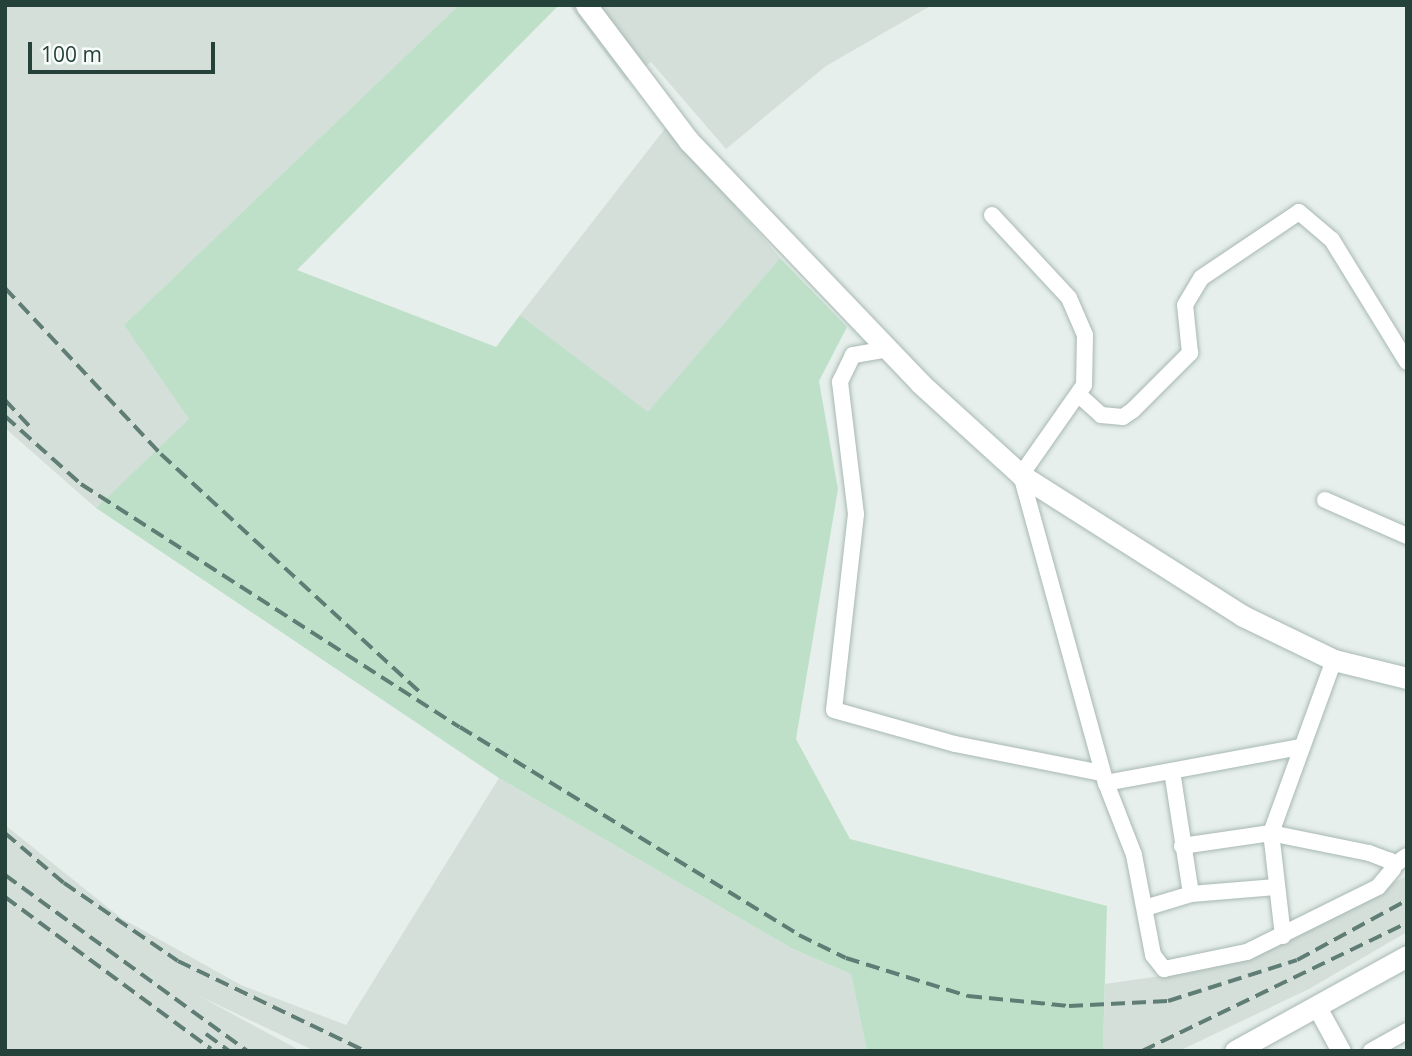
<!DOCTYPE html>
<style>
body{margin:0}
#map{position:relative;width:1412px;height:1056px;overflow:hidden;background:#e6efeb;font-family:"Open Sans",sans-serif}
div>[style]{position:absolute}
.built>*{inset:0;background:#d4dfda}
.green>*{inset:0;background:#bfe0c8}
.roads{filter:drop-shadow(0 0 2px #a8b8b2) drop-shadow(0 0 2px #a8b8b2)}
.minor>*{height:16px;margin:-8px;padding:0 8px;transform-origin:8px;border-radius:8px;background:#fff}
.tertiary>*{height:19px;margin:-9.5px;padding:0 9.5px;transform-origin:9.5px;border-radius:9.5px;background:#fff}
.secondary>*{height:21px;margin:-10.5px;padding:0 10.5px;transform-origin:10.5px;border-radius:10.5px;background:#fff}
.rail>*{height:3.5px;margin-top:-1.75px;transform-origin:0;background:repeating-linear-gradient(90deg,#5f7d75 0 14px,transparent 0 21px)}
span{translate:-50% -50%;white-space:nowrap;text-align:center;line-height:1.15;-webkit-text-stroke:6px #f7fbf9;paint-order:stroke}
.frame{position:absolute;inset:0;border:7px solid #24423a;pointer-events:none}
.scale{position:absolute;left:28px;top:42px;width:187px;height:32px;box-sizing:border-box;border:4px solid #24423a;border-top:0;padding-left:9px;font-size:21px;line-height:24px;white-space:nowrap;color:#24423a;-webkit-text-stroke:5px #f7fbf9;paint-order:stroke}
</style>
<div id="map">
<div class="built">
<i style="clip-path:polygon(5px 5px,459px 5px,124px 325px,190px 419px,96px 508px,5px 428px)"></i>
<i style="clip-path:polygon(569px 5px,932px 5px,826px 66px,726px 149px,651px 62px,626px 81px)"></i>
<i style="clip-path:polygon(667px 126px,780px 258px,648px 413px,520px 315px)"></i>
<i style="clip-path:polygon(499px 778px,793px 949px,851px 974px,867px 1051px,315px 1051px,199px 996px,301px 1051px,5px 1051px,5px 825px,121px 918px,241px 985px,346px 1025px)"></i>
<i style="clip-path:polygon(1407px 876px,1407px 932px,1309px 989px,1179px 1051px,1097px 1051px,1103px 1049px,1105px 984px,1209px 969px)"></i>
</div>
<div class="green">
<i style="clip-path:polygon(459px 5px,559px 5px,297px 270px,496px 347px,520px 315px,648px 412px,780px 258px,847px 327px,819px 381px,838px 489px,796px 739px,850px 839px,1107px 906px,1103px 1049px,867px 1051px,851px 974px,793px 949px,499px 778px,96px 508px,189px 419px,124px 325px)"></i>
</div>
<div class="roads">
<div class="minor">
<i style="left:992px;top:215px;width:113px;rotate:47.1deg"></i>
<i style="left:1069px;top:298px;width:40px;rotate:66.6deg"></i>
<i style="left:1085px;top:335px;width:50px;rotate:91.1deg"></i>
<i style="left:1084px;top:385px;width:110px;rotate:125deg"></i>
<i style="left:1021px;top:475px;width:320px;rotate:74.6deg"></i>
<i style="left:1106px;top:783px;width:197px;rotate:-10.5deg"></i>
<i style="left:888px;top:349px;width:36px;rotate:170deg"></i>
<i style="left:853px;top:355px;width:30px;rotate:116deg"></i>
<i style="left:840px;top:382px;width:133px;rotate:83.1deg"></i>
<i style="left:856px;top:514px;width:197px;rotate:96.4deg"></i>
<i style="left:834px;top:710px;width:126px;rotate:15.7deg"></i>
<i style="left:955px;top:744px;width:150px;rotate:11.2deg"></i>
<i style="left:1079px;top:395px;width:30px;rotate:42deg"></i>
<i style="left:1101px;top:415px;width:22px;rotate:5deg"></i>
<i style="left:1123px;top:417px;width:12px;rotate:-35deg"></i>
<i style="left:1133px;top:410px;width:81px;rotate:-45deg"></i>
<i style="left:1190px;top:353px;width:48px;rotate:-95.9deg"></i>
<i style="left:1185px;top:305px;width:31px;rotate:-59deg"></i>
<i style="left:1201px;top:278px;width:118px;rotate:-34deg"></i>
<i style="left:1299px;top:212px;width:43px;rotate:40.3deg"></i>
<i style="left:1332px;top:240px;width:143px;rotate:58.4deg"></i>
<i style="left:1325px;top:500px;width:90px;rotate:23.7deg"></i>
<i style="left:1172px;top:771px;width:124px;rotate:81.2deg"></i>
<i style="left:1106px;top:783px;width:77px;rotate:68.7deg"></i>
<i style="left:1134px;top:855px;width:102px;rotate:79.2deg"></i>
<i style="left:1153px;top:955px;width:18px;rotate:52deg"></i>
<i style="left:1164px;top:969px;width:85px;rotate:-11.6deg"></i>
<i style="left:1247px;top:952px;width:146px;rotate:-26.4deg"></i>
<i style="left:1378px;top:887px;width:23px;rotate:-50deg"></i>
<i style="left:1393px;top:869px;width:9px;rotate:-111deg"></i>
<i style="left:1390px;top:861px;width:22px;rotate:-159deg"></i>
<i style="left:1369px;top:853px;width:100px;rotate:-168.5deg"></i>
<i style="left:1271px;top:833px;width:90px;rotate:171.7deg"></i>
<i style="left:1393px;top:866px;width:17px;rotate:-36deg"></i>
<i style="left:1145px;top:908px;width:48px;rotate:-16.9deg"></i>
<i style="left:1191px;top:894px;width:85px;rotate:-4.7deg"></i>
<i style="left:1283px;top:936px;width:104px;rotate:-96.6deg"></i>
<i style="left:1271px;top:833px;width:184px;rotate:-70deg"></i>
<i style="left:1371px;top:1051px;width:41px;rotate:-29.1deg"></i>
</div>
<div class="tertiary">
<i style="left:1317px;top:1007px;width:50px;rotate:61.4deg"></i>
</div>
<div class="secondary">
<i style="left:586px;top:5px;width:171px;rotate:52.9deg"></i>
<i style="left:689px;top:141px;width:335px;rotate:46.3deg"></i>
<i style="left:920px;top:383px;width:137px;rotate:42.3deg"></i>
<i style="left:1021px;top:475px;width:263px;rotate:32.4deg"></i>
<i style="left:1243px;top:616px;width:101px;rotate:25.8deg"></i>
<i style="left:1334px;top:660px;width:75px;rotate:13.9deg"></i>
<i style="left:1235px;top:1051px;width:196px;rotate:-28.9deg"></i>
</div>
</div>
<div class="rail">
<i style="left:5px;top:288px;width:228px;rotate:46.8deg"></i>
<i style="left:161px;top:454px;width:352px;rotate:42.6deg"></i>
<i style="left:5px;top:400px;width:37px;rotate:47deg"></i>
<i style="left:5px;top:416px;width:102px;rotate:41.8deg"></i>
<i style="left:81px;top:484px;width:450px;rotate:32.7deg"></i>
<i style="left:460px;top:727px;width:398px;rotate:31.5deg"></i>
<i style="left:799px;top:935px;width:52px;rotate:26.1deg"></i>
<i style="left:846px;top:958px;width:128px;rotate:17.3deg"></i>
<i style="left:968px;top:996px;width:101px;rotate:5.7deg"></i>
<i style="left:1069px;top:1006px;width:99px;rotate:-2.9deg"></i>
<i style="left:1168px;top:1001px;width:135px;rotate:-17.6deg"></i>
<i style="left:1297px;top:960px;width:125px;rotate:-28.6deg"></i>
<i style="left:5px;top:833px;width:77px;rotate:40.3deg"></i>
<i style="left:64px;top:883px;width:138px;rotate:34.4deg"></i>
<i style="left:178px;top:961px;width:208px;rotate:25.7deg"></i>
<i style="left:5px;top:875px;width:299px;rotate:36deg"></i>
<i style="left:5px;top:897px;width:256px;rotate:36.4deg"></i>
<i style="left:206px;top:1034px;width:29px;rotate:36deg"></i>
<i style="left:1142px;top:1051px;width:294px;rotate:-25.8deg"></i>
</div>
<div class="frame"></div>
<div class="scale">100 m</div>
</div>
